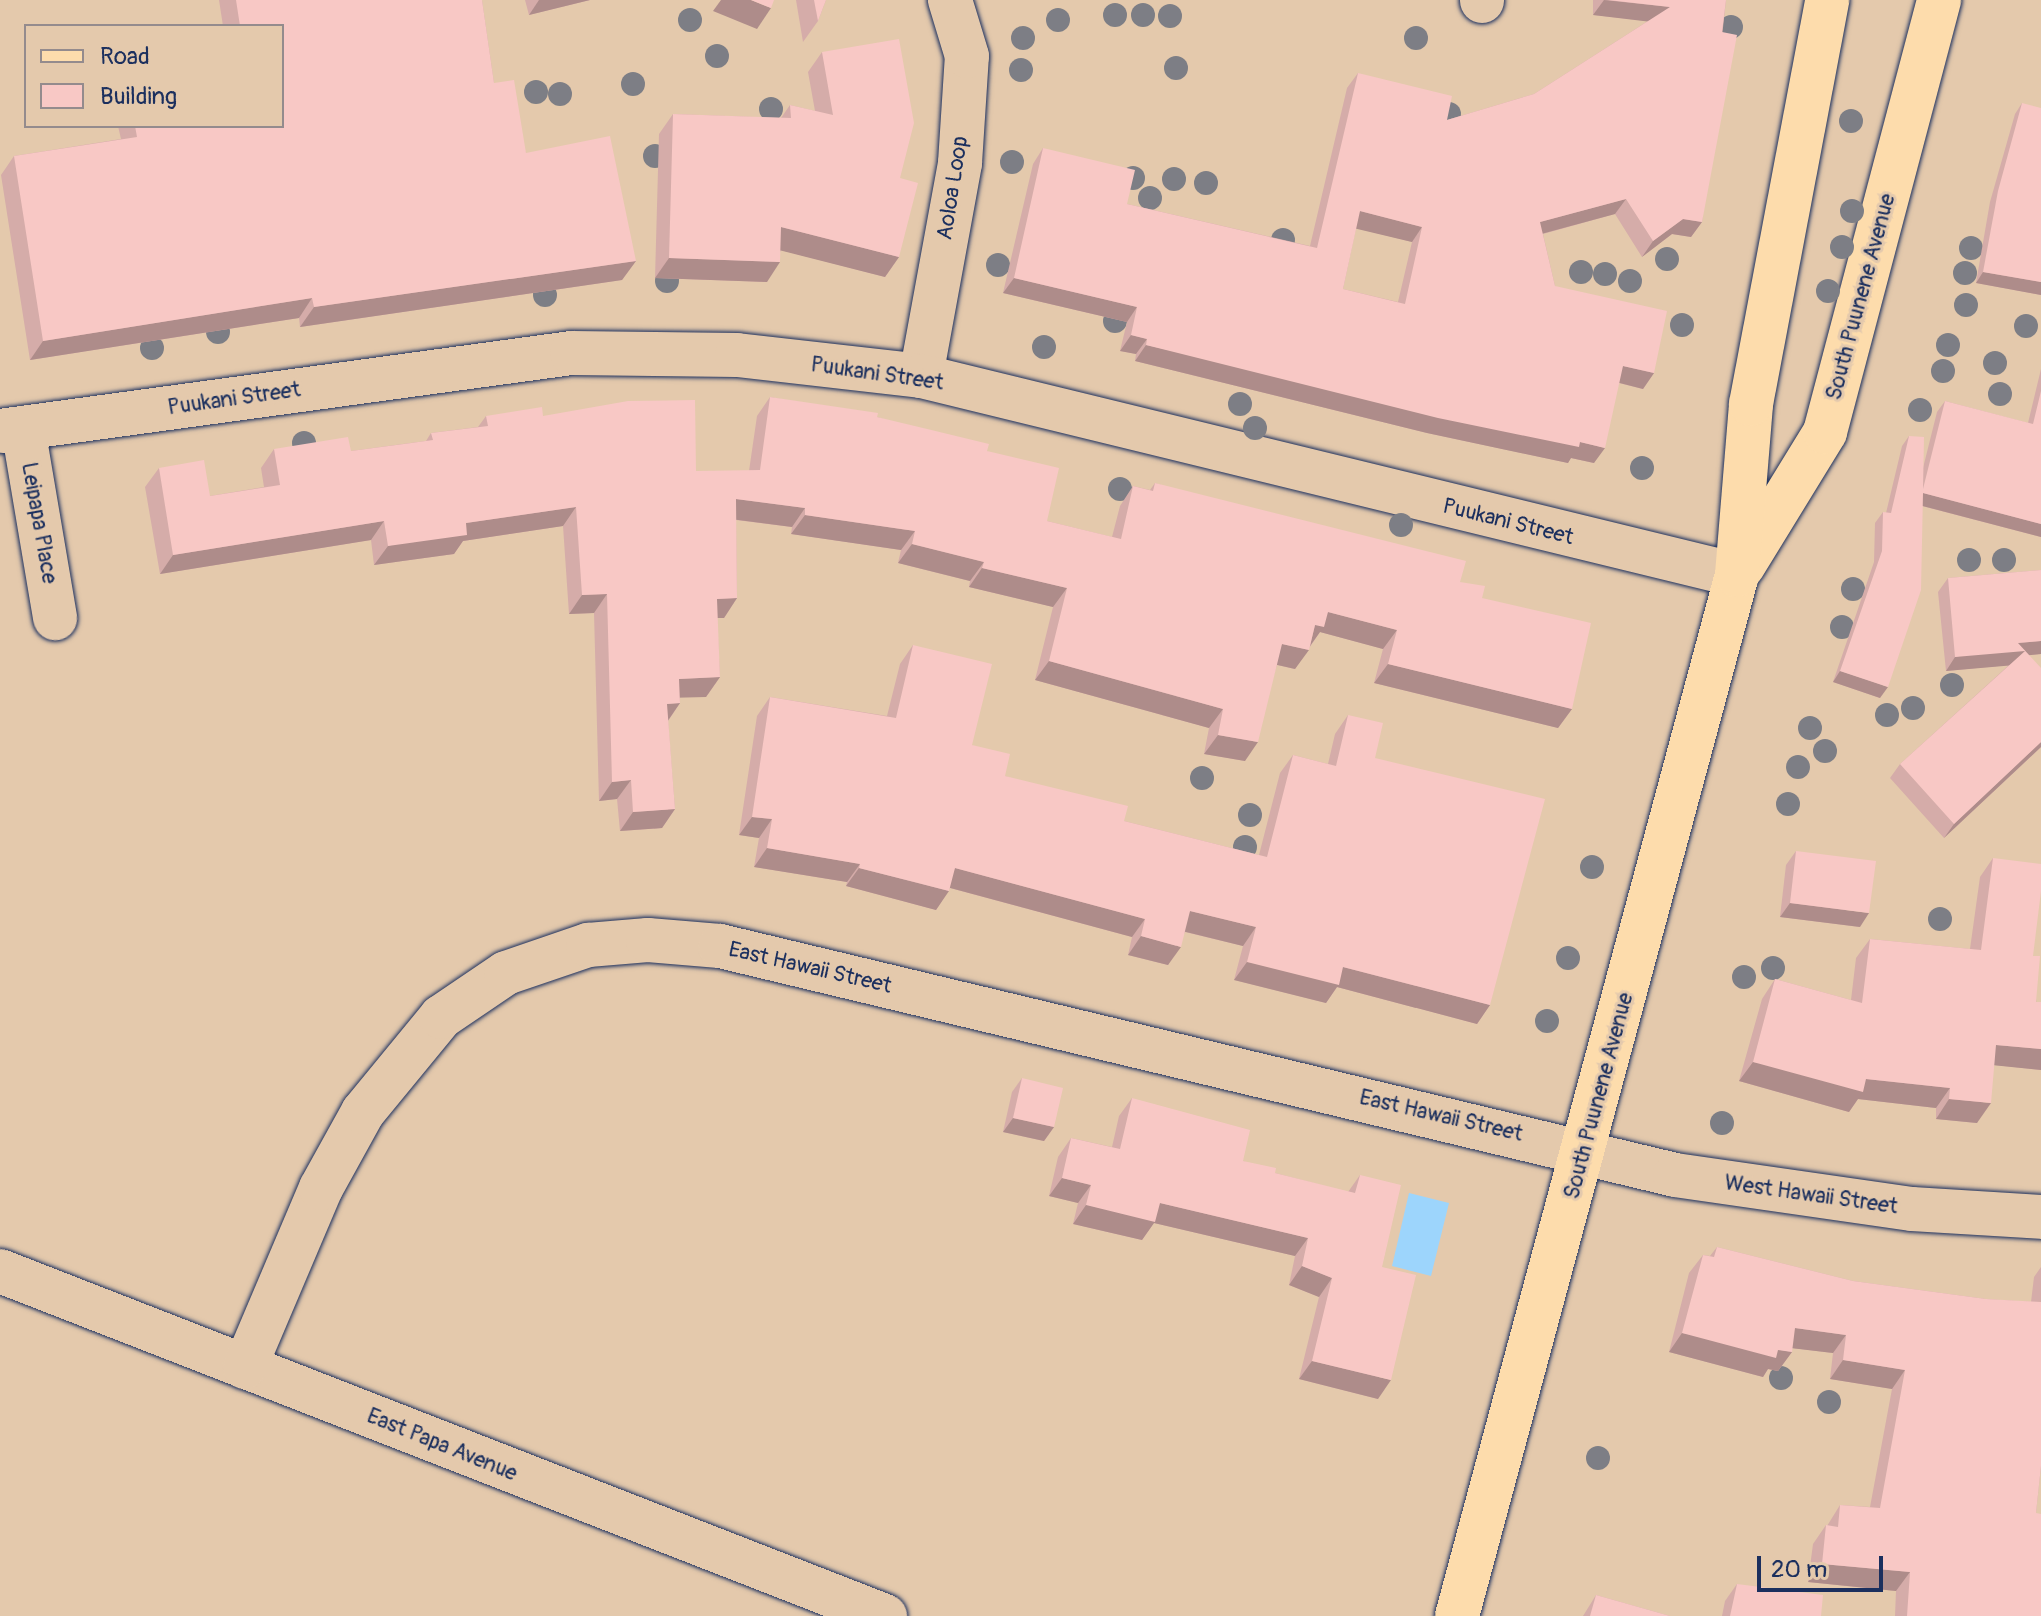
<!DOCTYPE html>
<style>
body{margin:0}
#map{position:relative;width:2041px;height:1616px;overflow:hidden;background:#e4c9ac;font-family:Pangolin,sans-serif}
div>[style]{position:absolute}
.water>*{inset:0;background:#9dd5fc}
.roads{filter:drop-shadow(0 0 2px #1b2f5e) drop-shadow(0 0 2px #1b2f5e)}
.minor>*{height:44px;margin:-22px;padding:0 22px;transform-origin:22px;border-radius:22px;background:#e4c9ac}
.major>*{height:44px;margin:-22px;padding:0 22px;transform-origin:22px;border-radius:22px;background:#fddcac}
.trees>*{width:24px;height:24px;margin:-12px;border-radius:50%;background:#7d7e85}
.wall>*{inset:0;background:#d5aca9}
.shaded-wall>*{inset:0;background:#ae8c8a}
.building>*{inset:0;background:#f8c8c5}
span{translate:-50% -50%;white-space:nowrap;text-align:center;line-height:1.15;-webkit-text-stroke:6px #e4c9ac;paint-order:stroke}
.street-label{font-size:22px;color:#1b2f5e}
.legend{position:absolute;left:24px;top:24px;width:260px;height:104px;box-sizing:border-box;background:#e4c9ac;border:2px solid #948b8d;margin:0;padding:10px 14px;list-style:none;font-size:24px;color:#1b2f5e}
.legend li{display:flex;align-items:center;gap:16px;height:40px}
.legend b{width:40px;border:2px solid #948b8d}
.scale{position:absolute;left:1757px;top:1556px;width:126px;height:36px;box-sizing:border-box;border:4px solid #1b2f5e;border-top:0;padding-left:10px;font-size:24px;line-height:28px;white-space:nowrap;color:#1b2f5e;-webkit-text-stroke:6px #e4c9ac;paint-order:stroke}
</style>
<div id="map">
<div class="water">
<i style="clip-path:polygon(1409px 1193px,1449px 1203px,1431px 1276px,1392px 1266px)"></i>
</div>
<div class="roads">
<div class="minor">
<i style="left:1482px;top:0;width:1px;rotate:90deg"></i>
<i style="left:921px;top:376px;width:217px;rotate:-79.6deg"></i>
<i style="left:960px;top:163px;width:107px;rotate:-86.3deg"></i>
<i style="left:967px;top:56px;width:59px;rotate:-106.9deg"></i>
<i style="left:23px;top:428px;width:193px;rotate:80.4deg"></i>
<i style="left:0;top:431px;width:577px;rotate:-7.77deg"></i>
<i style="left:572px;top:353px;width:165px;rotate:0.7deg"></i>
<i style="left:737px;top:355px;width:185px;rotate:6.5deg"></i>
<i style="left:921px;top:376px;width:840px;rotate:13.71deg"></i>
<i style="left:0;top:1271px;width:950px;rotate:21.3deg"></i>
<i style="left:245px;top:1367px;width:194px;rotate:-67deg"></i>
<i style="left:321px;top:1188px;width:87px;rotate:-61.1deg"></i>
<i style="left:363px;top:1112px;width:123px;rotate:-50.6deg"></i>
<i style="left:441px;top:1017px;width:78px;rotate:-34.1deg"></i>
<i style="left:506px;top:973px;width:87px;rotate:-18.9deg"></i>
<i style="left:588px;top:945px;width:60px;rotate:-4.8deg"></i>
<i style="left:648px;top:940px;width:72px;rotate:4.8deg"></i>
<i style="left:720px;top:946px;width:982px;rotate:13.48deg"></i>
<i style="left:1675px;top:1175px;width:239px;rotate:8.2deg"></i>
<i style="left:1912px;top:1209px;width:129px;rotate:3.5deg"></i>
</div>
<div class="major">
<i style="left:1743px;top:566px;width:157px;rotate:-58.5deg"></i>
<i style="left:1825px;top:432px;width:447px;rotate:-75.2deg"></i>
<i style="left:1457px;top:1616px;width:1078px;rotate:-74.95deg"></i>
<i style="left:1737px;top:575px;width:172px;rotate:-85.3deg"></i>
<i style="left:1751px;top:404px;width:411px;rotate:-79.3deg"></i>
</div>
</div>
<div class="trees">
<i style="left:1115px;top:15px"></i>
<i style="left:1143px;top:15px"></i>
<i style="left:1170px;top:16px"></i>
<i style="left:690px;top:20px"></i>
<i style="left:1058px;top:20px"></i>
<i style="left:1731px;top:27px"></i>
<i style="left:1023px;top:38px"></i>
<i style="left:1416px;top:38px"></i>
<i style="left:717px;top:56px"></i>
<i style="left:1176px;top:68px"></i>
<i style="left:1021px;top:70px"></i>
<i style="left:633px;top:84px"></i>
<i style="left:536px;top:92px"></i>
<i style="left:560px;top:94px"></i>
<i style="left:771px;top:109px"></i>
<i style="left:1449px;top:114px"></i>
<i style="left:1851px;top:121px"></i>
<i style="left:655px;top:156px"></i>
<i style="left:1012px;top:162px"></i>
<i style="left:1133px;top:178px"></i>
<i style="left:1174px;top:179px"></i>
<i style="left:1206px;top:183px"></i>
<i style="left:1150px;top:198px"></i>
<i style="left:1852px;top:211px"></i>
<i style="left:1283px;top:240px"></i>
<i style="left:1842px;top:247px"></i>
<i style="left:1971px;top:248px"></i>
<i style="left:1667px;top:259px"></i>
<i style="left:998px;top:265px"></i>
<i style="left:1581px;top:272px"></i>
<i style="left:1965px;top:273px"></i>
<i style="left:1605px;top:274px"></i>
<i style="left:667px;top:281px"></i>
<i style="left:1630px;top:281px"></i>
<i style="left:1828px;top:291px"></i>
<i style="left:545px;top:295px"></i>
<i style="left:1966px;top:305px"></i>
<i style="left:1115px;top:321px"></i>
<i style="left:1682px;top:325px"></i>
<i style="left:2026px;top:326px"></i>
<i style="left:218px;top:332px"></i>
<i style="left:1948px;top:345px"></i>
<i style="left:1044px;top:347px"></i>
<i style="left:152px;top:348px"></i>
<i style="left:1995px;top:363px"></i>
<i style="left:1943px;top:371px"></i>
<i style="left:2000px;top:394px"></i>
<i style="left:1240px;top:404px"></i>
<i style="left:1920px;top:410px"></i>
<i style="left:1255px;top:428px"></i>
<i style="left:304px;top:443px"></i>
<i style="left:1642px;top:468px"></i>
<i style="left:1120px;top:489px"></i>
<i style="left:1401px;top:525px"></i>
<i style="left:1969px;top:560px"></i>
<i style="left:2004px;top:560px"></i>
<i style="left:1853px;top:589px"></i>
<i style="left:1842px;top:627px"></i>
<i style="left:1952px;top:685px"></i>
<i style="left:1913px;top:708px"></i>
<i style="left:1887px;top:715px"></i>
<i style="left:1810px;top:728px"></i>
<i style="left:1825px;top:751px"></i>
<i style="left:1798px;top:767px"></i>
<i style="left:1202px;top:778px"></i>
<i style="left:1788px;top:804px"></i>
<i style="left:1250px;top:815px"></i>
<i style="left:1245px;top:847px"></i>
<i style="left:1592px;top:867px"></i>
<i style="left:1940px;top:919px"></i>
<i style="left:1568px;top:958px"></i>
<i style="left:1773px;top:968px"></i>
<i style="left:1744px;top:977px"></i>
<i style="left:1547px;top:1021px"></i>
<i style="left:1722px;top:1123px"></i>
<i style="left:1781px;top:1378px"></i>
<i style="left:1829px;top:1402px"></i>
<i style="left:1598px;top:1458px"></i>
</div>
<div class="wall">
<i style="clip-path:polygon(219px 0,482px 0,494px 83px,526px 153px,636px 261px,622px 280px,300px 327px,299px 318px,30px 360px,1px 175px,14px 156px,121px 139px,118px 126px,282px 126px,282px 26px,223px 26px)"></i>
<i style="clip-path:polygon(525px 0,590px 0,529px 15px)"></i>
<i style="clip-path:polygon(796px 0,826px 0,818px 21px,803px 42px)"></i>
<i style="clip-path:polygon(evenodd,1593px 0,1726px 0,1702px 222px,1691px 237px,1672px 234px,1642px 257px,1615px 214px,1543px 234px,1555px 286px,1654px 373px,1643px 389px,1619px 383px,1594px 463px,1571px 458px,1568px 463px,1427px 433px,1135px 361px,1136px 354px,1120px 351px,1127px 322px,1003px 293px,1033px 164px,1043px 148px,1127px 204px,1310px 246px,1347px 88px,1358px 73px,1447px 120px,1534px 94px,1648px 21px,1593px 15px,1593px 0,1356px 228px,1412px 242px,1398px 302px,1343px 289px,1356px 228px)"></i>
<i style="clip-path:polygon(822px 52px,900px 178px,899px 257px,885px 277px,781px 250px,767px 282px,655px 278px,659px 134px,673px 114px,781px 118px,790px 105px,815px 111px,808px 72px)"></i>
<i style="clip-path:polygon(2022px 103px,2041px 295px,1976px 283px,1990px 202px,2015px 114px)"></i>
<i style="clip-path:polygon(2041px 369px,2041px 537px,1922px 506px,1880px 698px,1833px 682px,1874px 562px,1875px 523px,1883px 512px,1886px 513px,1902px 446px,1909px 436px,1923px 468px,1937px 412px,1945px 401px,2028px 423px)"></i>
<i style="clip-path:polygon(770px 397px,877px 417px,987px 451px,1047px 521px,1112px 537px,1120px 506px,1133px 486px,1150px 490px,1155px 483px,1460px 582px,1482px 598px,1572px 709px,1558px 728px,1374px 683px,1383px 649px,1320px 632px,1295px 669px,1277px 665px,1245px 761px,1204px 754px,1209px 728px,1035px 680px,1053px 607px,969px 587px,970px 581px,898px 563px,901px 550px,791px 534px,792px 527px,736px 520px,737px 598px,724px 618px,717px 618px,720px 677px,706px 697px,680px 697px,680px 703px,668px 721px,675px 809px,662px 828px,620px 831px,617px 799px,599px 801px,594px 613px,569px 614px,563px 526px,463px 541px,454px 554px,374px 565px,371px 540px,160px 574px,145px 487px,159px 468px,210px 496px,264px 487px,261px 468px,274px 449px,351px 451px,426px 441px,431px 433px,478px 427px,486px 416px,543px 416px,696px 471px,749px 471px,757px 416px)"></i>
<i style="clip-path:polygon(2041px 570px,2041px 654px,2029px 655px,2041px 747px,1944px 838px,1890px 778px,1900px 764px,2009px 665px,1946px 671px,1938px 592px,1948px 578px)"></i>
<i style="clip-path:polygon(913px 645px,972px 745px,1005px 776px,1124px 821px,1259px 855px,1280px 773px,1293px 755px,1328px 764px,1335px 734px,1348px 715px,1375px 758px,1490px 1005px,1477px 1024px,1337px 987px,1326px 1003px,1234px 980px,1243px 946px,1185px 932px,1168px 965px,1128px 955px,1132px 937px,950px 888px,936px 910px,846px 886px,847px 882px,754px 867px,759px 838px,739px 835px,757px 716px,770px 697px,887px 716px,900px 664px)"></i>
<i style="clip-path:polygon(1796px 851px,1860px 927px,1780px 917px,1786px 865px)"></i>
<i style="clip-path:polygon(1993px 858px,2033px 956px,2041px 1070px,1994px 1065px,1977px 1123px,1936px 1119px,1936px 1108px,1858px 1099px,1849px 1112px,1739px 1081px,1762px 999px,1775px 979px,1851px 1000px,1856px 958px,1870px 939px,1970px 949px,1980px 877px)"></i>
<i style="clip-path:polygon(1022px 1078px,1054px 1127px,1044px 1141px,1003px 1132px,1012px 1092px)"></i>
<i style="clip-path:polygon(1132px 1098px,1243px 1161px,1275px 1173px,1348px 1192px,1360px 1175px,1382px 1267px,1378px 1399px,1299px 1379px,1319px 1297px,1289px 1285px,1295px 1256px,1154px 1223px,1142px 1240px,1073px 1224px,1078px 1203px,1049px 1196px,1058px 1157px,1071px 1138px,1112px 1147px,1119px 1116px)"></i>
<i style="clip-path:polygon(1717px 1247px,1853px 1281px,1986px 1299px,2031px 1302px,2034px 1277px,2041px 1267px,2041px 1466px,2036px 1513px,2041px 1616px,1895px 1616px,1896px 1591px,1808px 1582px,1813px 1544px,1826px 1525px,1827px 1526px,1840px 1505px,1870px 1507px,1892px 1389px,1830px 1379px,1833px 1353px,1792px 1348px,1792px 1352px,1778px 1371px,1768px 1369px,1763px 1377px,1669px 1352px,1689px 1273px,1703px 1255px,1710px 1256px)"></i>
<i style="clip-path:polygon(1737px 1584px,1821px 1616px,1722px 1616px,1725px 1601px)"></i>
<i style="clip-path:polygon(1596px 1595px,1670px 1616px,1583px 1616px)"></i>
</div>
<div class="shaded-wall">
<i style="clip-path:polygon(539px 0,590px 0,529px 15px)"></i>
<i style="clip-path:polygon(721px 0,751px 0,771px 8px,757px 29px,713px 11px)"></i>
<i style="clip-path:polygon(1604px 0,1670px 7px,1660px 23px,1593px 15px)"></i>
<i style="clip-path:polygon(1626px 199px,1615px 214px,1530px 237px,1540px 222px)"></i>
<i style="clip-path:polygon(1360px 211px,1422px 227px,1412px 242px,1349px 227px)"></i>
<i style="clip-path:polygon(1683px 219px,1702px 222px,1691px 237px,1672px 234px,1642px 257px,1653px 241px)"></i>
<i style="clip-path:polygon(781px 227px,899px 257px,885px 277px,767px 247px)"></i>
<i style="clip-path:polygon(669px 258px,780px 262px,767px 282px,655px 278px)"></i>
<i style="clip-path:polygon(636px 261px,622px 280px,300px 327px,314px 307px)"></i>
<i style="clip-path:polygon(1983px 272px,2041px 282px,2041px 295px,1976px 283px)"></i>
<i style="clip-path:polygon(1014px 278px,1137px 307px,1127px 322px,1003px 293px)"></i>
<i style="clip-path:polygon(312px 298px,299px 318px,30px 360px,43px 341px)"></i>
<i style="clip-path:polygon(1131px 335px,1147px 339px,1136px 354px,1120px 351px)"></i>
<i style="clip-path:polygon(1146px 345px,1580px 442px,1605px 448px,1594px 463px,1571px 458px,1568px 463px,1427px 433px,1135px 361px)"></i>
<i style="clip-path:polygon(1623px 366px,1654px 373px,1643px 389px,1612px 381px)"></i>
<i style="clip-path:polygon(1923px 493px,2041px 524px,2041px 537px,1915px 504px)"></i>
<i style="clip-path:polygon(736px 499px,805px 508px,792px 527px,723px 518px)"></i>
<i style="clip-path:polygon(576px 507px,563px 526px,463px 541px,454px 554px,374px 565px,388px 546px,466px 523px)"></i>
<i style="clip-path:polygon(805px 515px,915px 531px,901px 550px,791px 534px)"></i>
<i style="clip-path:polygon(384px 521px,371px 540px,160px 574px,173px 555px)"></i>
<i style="clip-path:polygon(912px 544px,984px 562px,970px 581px,898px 563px)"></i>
<i style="clip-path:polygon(982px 568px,1067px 588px,1053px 607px,969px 587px)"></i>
<i style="clip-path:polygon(607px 594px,594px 613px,569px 614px,582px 595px)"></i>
<i style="clip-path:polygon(737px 598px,724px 618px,703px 618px,717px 599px)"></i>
<i style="clip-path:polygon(1328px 612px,1397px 630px,1383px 649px,1320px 632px,1310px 646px,1315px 625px)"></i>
<i style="clip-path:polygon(2041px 641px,2041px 654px,2021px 656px,2015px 665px,1946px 671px,1955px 657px,2018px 643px)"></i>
<i style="clip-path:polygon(1282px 644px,1309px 650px,1295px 669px,1269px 663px)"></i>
<i style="clip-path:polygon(1049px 661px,1223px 709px,1209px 728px,1035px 680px)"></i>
<i style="clip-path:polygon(1388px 664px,1572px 709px,1558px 728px,1374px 683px)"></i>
<i style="clip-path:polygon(1840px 671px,1888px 687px,1880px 698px,1833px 682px)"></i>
<i style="clip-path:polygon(720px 677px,706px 697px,666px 698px,679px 679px)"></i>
<i style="clip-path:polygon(680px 703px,667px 722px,667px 704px)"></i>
<i style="clip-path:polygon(1218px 735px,1258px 742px,1245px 761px,1204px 754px)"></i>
<i style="clip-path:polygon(2041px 742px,2041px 747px,1944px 838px,1954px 824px)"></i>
<i style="clip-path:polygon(631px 780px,617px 799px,599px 801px,612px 782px)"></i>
<i style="clip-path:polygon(675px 809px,662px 828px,620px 831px,633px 812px)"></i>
<i style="clip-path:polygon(752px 817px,772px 819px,759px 838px,739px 835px)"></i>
<i style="clip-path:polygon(767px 848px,860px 864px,847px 882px,754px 867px)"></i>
<i style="clip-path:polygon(859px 868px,949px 891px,936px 910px,846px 886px)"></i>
<i style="clip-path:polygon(955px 868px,1145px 919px,1132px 937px,943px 886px)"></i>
<i style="clip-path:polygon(1790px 903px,1869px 913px,1860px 927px,1780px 917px)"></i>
<i style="clip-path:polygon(1190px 911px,1256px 927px,1243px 946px,1178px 930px)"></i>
<i style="clip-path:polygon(1141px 936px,1181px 947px,1168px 965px,1128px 955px)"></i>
<i style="clip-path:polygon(1247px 962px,1343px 967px,1490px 1005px,1477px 1024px,1337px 987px,1326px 1003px,1234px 980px)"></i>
<i style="clip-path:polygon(1996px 1045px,2041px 1049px,2041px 1070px,1982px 1064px)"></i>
<i style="clip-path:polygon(1753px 1062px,1866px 1079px,1950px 1088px,1936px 1108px,1858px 1099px,1849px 1112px,1739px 1081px)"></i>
<i style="clip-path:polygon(1949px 1099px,1991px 1103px,1977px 1123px,1936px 1119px)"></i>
<i style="clip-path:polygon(1013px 1118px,1054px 1127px,1044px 1141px,1003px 1132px)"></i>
<i style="clip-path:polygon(1062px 1178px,1091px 1185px,1078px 1203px,1049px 1196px)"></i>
<i style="clip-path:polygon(1160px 1203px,1308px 1238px,1295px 1256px,1154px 1223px,1142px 1240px,1073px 1224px,1086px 1205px)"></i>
<i style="clip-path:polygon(1302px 1266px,1332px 1278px,1319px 1297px,1289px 1285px)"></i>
<i style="clip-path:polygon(1795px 1328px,1846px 1335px,1833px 1353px,1782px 1347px)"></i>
<i style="clip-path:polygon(1682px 1333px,1792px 1352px,1778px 1371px,1768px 1369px,1763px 1377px,1669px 1352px)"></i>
<i style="clip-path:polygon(1843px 1360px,1905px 1370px,1892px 1389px,1830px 1379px)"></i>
<i style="clip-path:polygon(1312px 1361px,1391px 1380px,1378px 1399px,1299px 1379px)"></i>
<i style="clip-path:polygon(1822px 1564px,1910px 1572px,1896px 1591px,1808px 1582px)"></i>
</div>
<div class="building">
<i style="clip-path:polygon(236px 0,482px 0,494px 83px,514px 80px,526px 153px,610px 136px,636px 261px,314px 307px,312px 298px,43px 341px,14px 156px,137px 137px,135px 126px,282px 126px,282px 26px,240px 26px)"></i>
<i style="clip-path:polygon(751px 0,774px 0,771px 8px)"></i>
<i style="clip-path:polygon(814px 0,826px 0,818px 21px)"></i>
<i style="clip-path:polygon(evenodd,1608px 0,1726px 0,1722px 32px,1737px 35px,1702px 222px,1683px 219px,1653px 241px,1626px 199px,1540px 222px,1555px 286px,1667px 311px,1654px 373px,1623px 366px,1605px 448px,1580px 442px,1579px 447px,1438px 418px,1146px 345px,1147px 339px,1131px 335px,1137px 307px,1014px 278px,1043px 148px,1135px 170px,1127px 204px,1317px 248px,1358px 73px,1452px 96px,1447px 120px,1534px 94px,1670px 7px,1608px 0,1360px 211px,1422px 227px,1405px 304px,1343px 289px,1360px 211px)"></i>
<i style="clip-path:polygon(899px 39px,914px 123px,900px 178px,918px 183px,899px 257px,781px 227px,780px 262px,669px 258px,673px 114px,791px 118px,790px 105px,833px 115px,822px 52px)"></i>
<i style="clip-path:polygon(2022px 103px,2041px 108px,2041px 282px,1983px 272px,1998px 191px)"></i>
<i style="clip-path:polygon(2041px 391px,2041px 524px,1923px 493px,1921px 590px,1888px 687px,1840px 671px,1882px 551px,1883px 512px,1891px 513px,1909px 436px,1924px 437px,1923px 489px,1945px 401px,2033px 424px)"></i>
<i style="clip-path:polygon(770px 397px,878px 413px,877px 417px,989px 444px,987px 451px,1059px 468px,1047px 521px,1121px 539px,1133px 486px,1153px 491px,1155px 483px,1466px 561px,1460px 582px,1485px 586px,1482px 598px,1591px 623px,1572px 709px,1388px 664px,1397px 630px,1328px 612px,1324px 627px,1315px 625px,1309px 650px,1282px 644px,1258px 742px,1218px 735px,1223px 709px,1049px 661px,1067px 588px,982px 568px,984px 562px,912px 544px,915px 531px,805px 515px,805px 508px,736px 499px,737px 598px,717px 599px,720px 677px,679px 679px,680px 703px,667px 704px,675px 809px,633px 812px,631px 780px,612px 782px,607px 594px,582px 595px,576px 507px,466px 523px,467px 535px,388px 546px,384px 521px,173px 555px,159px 468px,204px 460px,210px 496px,280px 485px,274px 449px,348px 437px,351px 451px,433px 440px,431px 433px,488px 426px,486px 416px,542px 407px,543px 416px,628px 401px,695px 400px,696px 471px,760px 470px)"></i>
<i style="clip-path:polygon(2041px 570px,2041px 641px,2018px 643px,2041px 668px,2041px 742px,1954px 824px,1900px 764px,2025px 651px,1955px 657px,1948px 578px)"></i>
<i style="clip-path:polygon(913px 645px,992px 664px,972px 745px,1010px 754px,1005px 776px,1128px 806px,1124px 821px,1267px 857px,1293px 755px,1336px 766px,1348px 715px,1383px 723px,1375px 758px,1545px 799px,1490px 1005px,1343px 967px,1339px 985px,1247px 962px,1256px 927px,1190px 911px,1181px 947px,1141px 936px,1145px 919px,955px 868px,949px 891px,859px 868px,860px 864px,767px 848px,772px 819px,752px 817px,770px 697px,896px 718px)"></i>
<i style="clip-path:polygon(1796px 851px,1876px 861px,1869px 913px,1790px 903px)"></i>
<i style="clip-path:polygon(1993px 858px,2041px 864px,2041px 891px,2033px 956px,2040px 956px,2036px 1002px,2041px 1002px,2041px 1049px,1996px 1045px,1991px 1103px,1949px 1099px,1950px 1088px,1866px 1079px,1863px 1092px,1753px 1062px,1775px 979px,1862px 1003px,1870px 939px,1981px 950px)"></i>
<i style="clip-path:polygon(1022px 1078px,1063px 1088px,1054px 1127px,1013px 1118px)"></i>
<i style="clip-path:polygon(1132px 1098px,1250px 1130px,1243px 1161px,1276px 1168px,1275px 1173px,1355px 1193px,1360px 1175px,1401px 1185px,1382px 1267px,1416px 1275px,1391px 1380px,1312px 1361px,1332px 1278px,1302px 1266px,1308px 1238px,1160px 1203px,1155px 1222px,1086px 1205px,1091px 1185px,1062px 1178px,1071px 1138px,1120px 1149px)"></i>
<i style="clip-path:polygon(1717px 1247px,1853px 1281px,1986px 1299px,2041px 1302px,2041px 1466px,2036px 1513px,2041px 1514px,2041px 1616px,1907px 1616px,1910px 1572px,1822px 1564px,1826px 1525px,1838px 1527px,1840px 1505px,1880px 1508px,1905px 1370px,1843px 1360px,1846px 1335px,1795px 1328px,1792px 1352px,1778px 1350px,1776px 1358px,1682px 1333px,1703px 1255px,1714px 1257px)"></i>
<i style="clip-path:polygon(1737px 1584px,1823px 1595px,1821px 1616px,1730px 1616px)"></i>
<i style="clip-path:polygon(1596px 1595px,1670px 1616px,1590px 1616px)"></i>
</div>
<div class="street-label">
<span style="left:953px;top:188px;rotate:-81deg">Aoloa Loop</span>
<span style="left:1861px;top:297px;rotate:-75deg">South Puunene Avenue</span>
<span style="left:877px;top:374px;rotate:8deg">Puukani Street</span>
<span style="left:234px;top:399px;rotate:-8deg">Puukani Street</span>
<span style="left:1508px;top:522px;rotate:14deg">Puukani Street</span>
<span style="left:39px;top:523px;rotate:80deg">Leipapa Place</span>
<span style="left:810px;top:968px;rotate:13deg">East Hawaii Street</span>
<span style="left:1599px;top:1096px;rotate:-75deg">South Puunene Avenue</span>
<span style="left:1441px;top:1116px;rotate:13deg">East Hawaii Street</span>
<span style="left:1811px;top:1195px;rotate:8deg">West Hawaii Street</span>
<span style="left:442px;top:1445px;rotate:22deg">East Papa Avenue</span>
</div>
<ul class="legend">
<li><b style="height:10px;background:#fddcac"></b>Road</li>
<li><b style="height:22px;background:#f8c8c5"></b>Building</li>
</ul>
<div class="scale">20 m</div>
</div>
